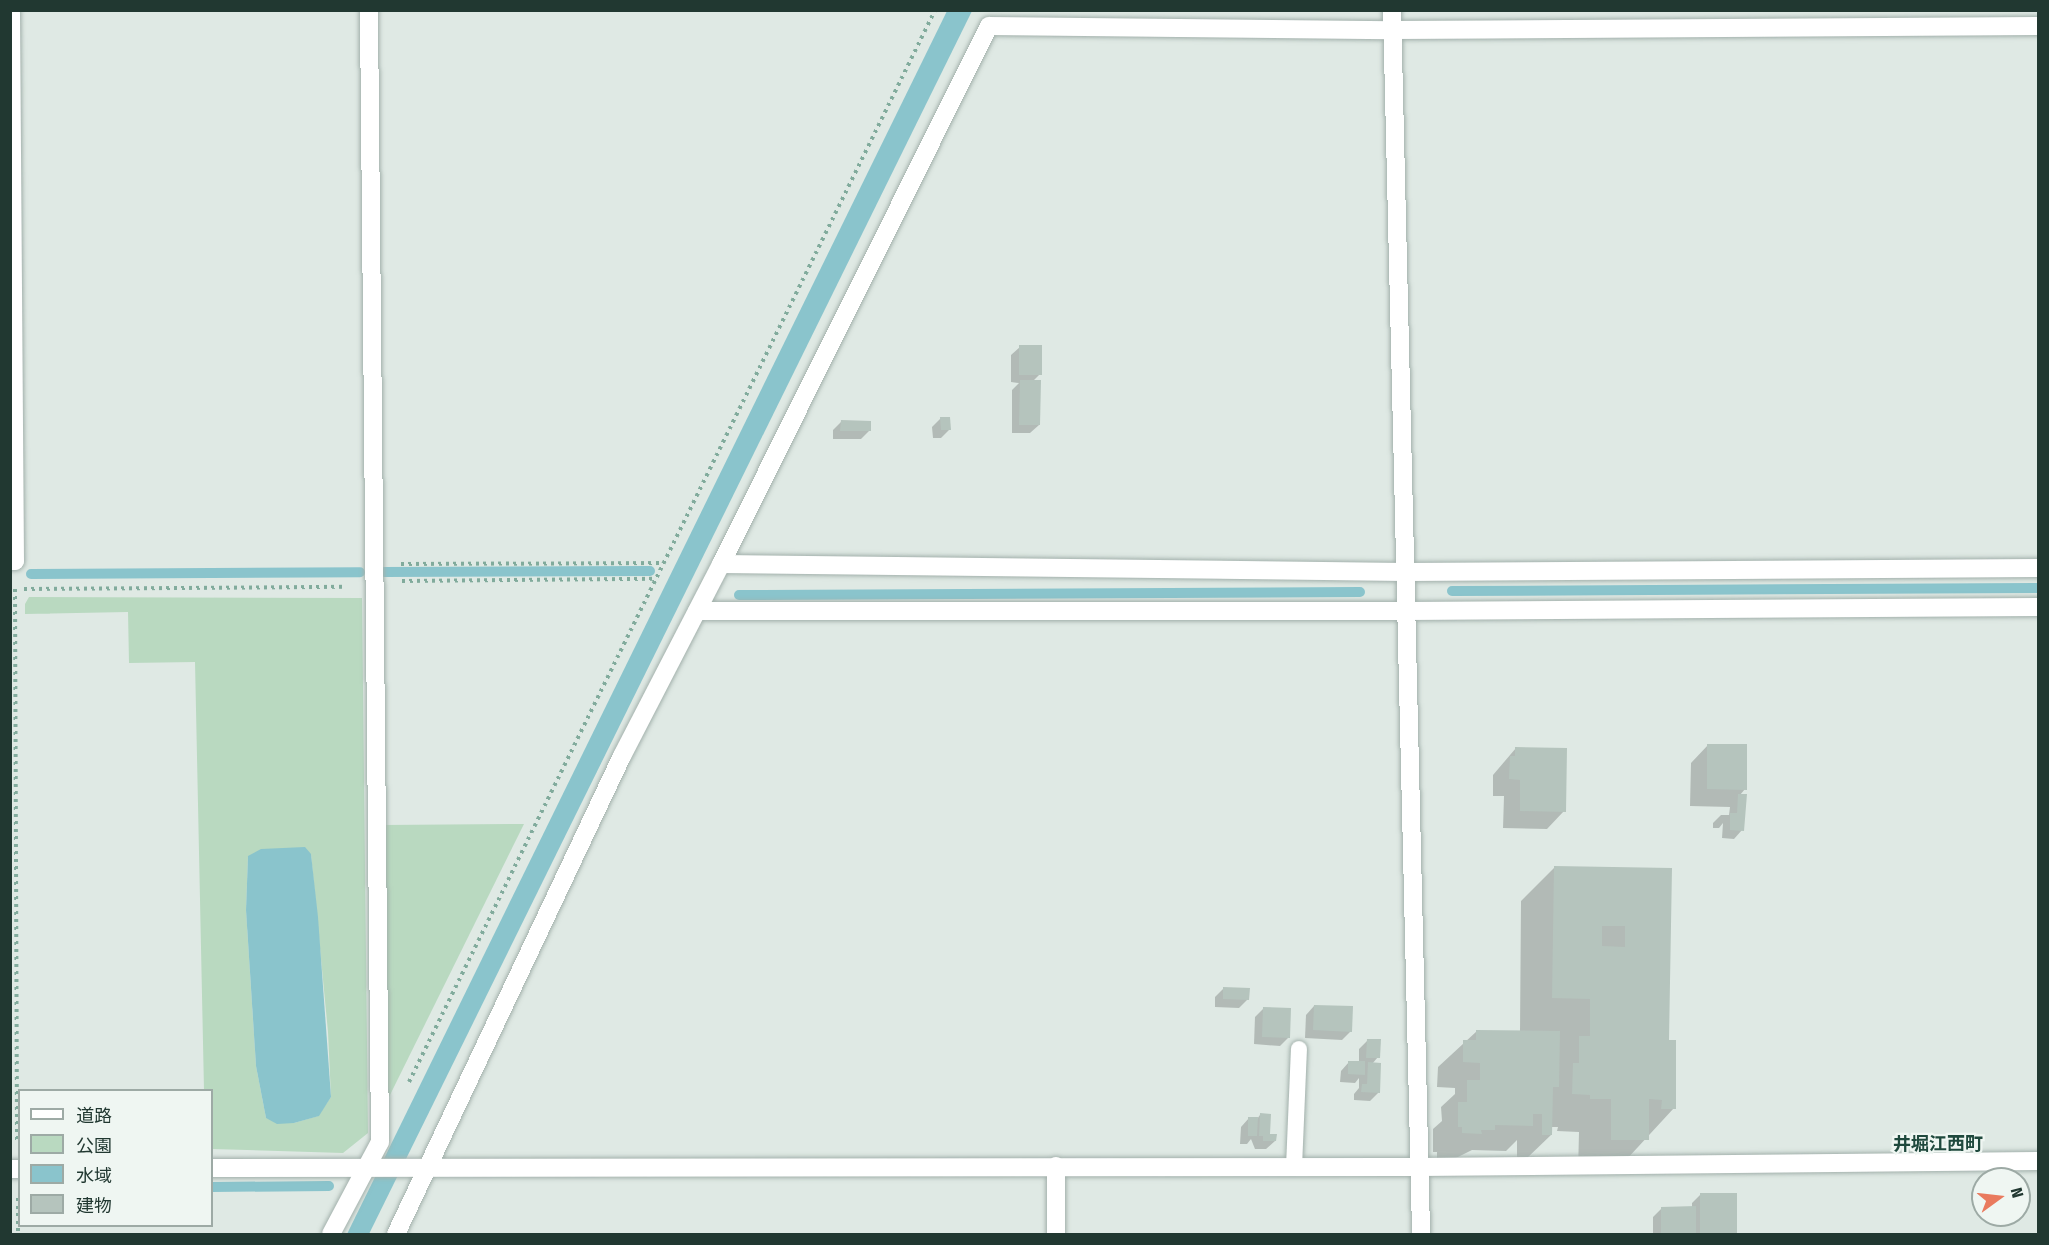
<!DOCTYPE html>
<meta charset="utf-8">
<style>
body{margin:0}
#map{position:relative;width:2049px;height:1245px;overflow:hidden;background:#dfe9e4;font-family:"Fira Sans Condensed","Noto Sans JP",sans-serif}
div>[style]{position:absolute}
.green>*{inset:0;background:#b9d9c0}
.water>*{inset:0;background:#8ac4cc}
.shadow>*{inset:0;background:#0003}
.stream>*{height:10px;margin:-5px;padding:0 5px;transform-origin:5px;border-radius:5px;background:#8ac4cc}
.building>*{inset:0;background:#b5c4bd}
.path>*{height:4px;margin-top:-2px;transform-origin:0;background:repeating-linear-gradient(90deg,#81ab9c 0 3px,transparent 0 7.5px)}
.roads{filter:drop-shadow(0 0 2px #a2b0ab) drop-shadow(0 0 2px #a2b0ab)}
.service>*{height:16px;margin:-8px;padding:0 8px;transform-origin:8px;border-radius:8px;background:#fff}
.minor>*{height:18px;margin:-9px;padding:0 9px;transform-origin:9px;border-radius:9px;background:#fff}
.tertiary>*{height:18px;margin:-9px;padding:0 9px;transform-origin:9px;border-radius:9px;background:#fff}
span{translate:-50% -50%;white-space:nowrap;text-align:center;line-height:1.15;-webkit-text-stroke:4.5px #eff6f2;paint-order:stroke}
.quarter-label{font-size:18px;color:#1f493d;font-weight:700}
.frame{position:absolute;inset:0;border:12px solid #213831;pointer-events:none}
.legend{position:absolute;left:18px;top:1089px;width:195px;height:138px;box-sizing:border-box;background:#eff6f2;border:2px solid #9daaa5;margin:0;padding:8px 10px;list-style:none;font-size:18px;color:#213831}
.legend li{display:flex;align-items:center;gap:12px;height:30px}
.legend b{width:30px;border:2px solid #9daaa5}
.north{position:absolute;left:1971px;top:1167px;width:60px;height:60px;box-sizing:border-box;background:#eff6f2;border:2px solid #9daaa5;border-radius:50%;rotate:75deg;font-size:16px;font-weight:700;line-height:24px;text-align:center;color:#213831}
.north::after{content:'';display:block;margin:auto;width:21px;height:27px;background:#e97a5e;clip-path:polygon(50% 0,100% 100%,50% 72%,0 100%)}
</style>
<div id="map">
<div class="green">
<i style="clip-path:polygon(evenodd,29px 597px,362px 598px,368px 1133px,343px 1153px,212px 1149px,212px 1090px,204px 1090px,195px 662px,129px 663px,128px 612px,25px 614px,25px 604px,29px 597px,311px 854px,328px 1032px,331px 1097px,318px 1116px,294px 1123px,266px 1118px,256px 1066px,246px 910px,248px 856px,311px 854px)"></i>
<i style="clip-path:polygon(524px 824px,389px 1097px,385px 1094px,383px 825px)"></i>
</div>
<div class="water">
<i style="clip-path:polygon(947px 11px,972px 11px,369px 1234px,347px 1234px)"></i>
<i style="clip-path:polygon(305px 847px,311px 854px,318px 917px,331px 1097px,319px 1116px,294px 1123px,277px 1124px,266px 1118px,256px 1066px,246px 910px,248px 856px,261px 849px)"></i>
</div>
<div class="shadow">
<i style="clip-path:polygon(1020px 347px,1040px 374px,1033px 381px,1039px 425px,1030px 433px,1012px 433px,1012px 390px,1019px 383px,1011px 382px,1011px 355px)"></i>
<i style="clip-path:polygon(941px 418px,949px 430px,941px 438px,933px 438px,932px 427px)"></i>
<i style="clip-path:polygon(841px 422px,870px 430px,861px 439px,833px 439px,833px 430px)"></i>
<i style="clip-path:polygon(1708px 745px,1745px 789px,1740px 795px,1742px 830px,1734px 839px,1722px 838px,1723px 823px,1719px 828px,1713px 828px,1713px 823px,1721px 815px,1729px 815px,1730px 807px,1690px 806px,1691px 763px)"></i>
<i style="clip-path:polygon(1516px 748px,1564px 811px,1547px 829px,1503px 828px,1504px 796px,1493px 796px,1493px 775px)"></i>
<i style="clip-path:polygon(1555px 867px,1671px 870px,1668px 1042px,1674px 1108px,1614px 1173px,1578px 1172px,1579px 1132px,1557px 1131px,1558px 1127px,1551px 1127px,1551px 1135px,1525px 1160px,1517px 1160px,1517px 1140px,1506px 1151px,1472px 1150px,1454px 1159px,1437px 1158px,1437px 1152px,1433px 1152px,1433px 1129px,1442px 1121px,1441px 1107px,1455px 1094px,1455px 1088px,1437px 1087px,1438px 1067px,1477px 1031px,1520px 1032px,1521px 901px)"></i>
<i style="clip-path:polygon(1224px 988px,1248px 999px,1239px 1008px,1215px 1007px,1215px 997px)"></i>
<i style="clip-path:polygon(1314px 1006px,1351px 1031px,1342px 1040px,1305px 1038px,1306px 1015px)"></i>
<i style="clip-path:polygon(1263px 1009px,1289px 1037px,1280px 1046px,1254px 1044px,1255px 1017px)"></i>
<i style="clip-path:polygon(1368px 1040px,1378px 1057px,1372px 1064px,1379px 1092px,1370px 1101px,1354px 1100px,1354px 1094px,1359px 1088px,1359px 1078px,1355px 1083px,1340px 1082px,1341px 1071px,1349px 1062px,1359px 1063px,1359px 1049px)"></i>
<i style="clip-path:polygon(1260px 1115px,1268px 1135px,1275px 1141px,1266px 1149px,1255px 1149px,1251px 1139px,1247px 1144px,1240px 1144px,1241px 1127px,1249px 1118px,1257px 1119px)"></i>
<i style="clip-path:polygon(1701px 1194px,1735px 1194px,1735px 1234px,1653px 1234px,1653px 1217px,1662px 1208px,1692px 1208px,1692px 1203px)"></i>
</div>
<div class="stream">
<i style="left:384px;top:572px;width:266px;rotate:-0.2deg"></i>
<i style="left:31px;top:574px;width:329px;rotate:-0.3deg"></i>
<i style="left:1452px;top:591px;width:586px;rotate:-0.29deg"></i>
<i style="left:739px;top:595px;width:621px;rotate:-0.28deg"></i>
<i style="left:212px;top:1187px;width:117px;rotate:-0.5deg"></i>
</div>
<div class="building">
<i style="clip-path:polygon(1019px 345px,1042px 345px,1042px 375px,1019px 375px)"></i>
<i style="clip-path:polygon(1020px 380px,1041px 380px,1040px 425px,1019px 425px)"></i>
<i style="clip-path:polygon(940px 417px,950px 417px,951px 430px,941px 430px)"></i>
<i style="clip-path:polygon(841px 420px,871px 421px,871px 431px,840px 431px)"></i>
<i style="clip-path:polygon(1707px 744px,1747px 744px,1747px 790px,1707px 789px)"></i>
<i style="clip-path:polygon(1515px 747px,1567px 748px,1566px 812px,1520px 811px,1520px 780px,1509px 779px,1510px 756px,1515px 756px)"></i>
<i style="clip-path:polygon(1738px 794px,1747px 794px,1744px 831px,1730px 830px,1730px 813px,1737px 813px)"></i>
<i style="clip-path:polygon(evenodd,1554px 866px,1672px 868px,1669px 1040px,1676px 1040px,1676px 1109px,1661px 1109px,1662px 1100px,1649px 1099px,1649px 1140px,1611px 1140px,1611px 1099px,1590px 1099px,1590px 1095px,1572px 1094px,1573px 1063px,1579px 1063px,1579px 1036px,1590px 1036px,1590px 999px,1552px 998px,1554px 866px,1602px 926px,1625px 926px,1625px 947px,1602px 946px,1602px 926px)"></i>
<i style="clip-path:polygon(1223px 987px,1250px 988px,1249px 1000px,1223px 999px)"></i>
<i style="clip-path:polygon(1314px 1005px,1353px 1006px,1352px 1032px,1313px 1030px)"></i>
<i style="clip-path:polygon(1263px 1007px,1291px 1008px,1290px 1038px,1262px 1037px)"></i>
<i style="clip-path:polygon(1476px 1030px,1560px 1031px,1559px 1087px,1553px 1087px,1552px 1135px,1542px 1135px,1542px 1114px,1533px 1114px,1533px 1126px,1495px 1125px,1495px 1130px,1481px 1130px,1482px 1134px,1462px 1133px,1462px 1127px,1458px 1127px,1458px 1102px,1467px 1102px,1467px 1080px,1480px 1080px,1480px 1063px,1463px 1062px,1463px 1040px,1476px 1040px)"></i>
<i style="clip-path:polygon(1367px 1039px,1381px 1039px,1380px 1058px,1366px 1058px)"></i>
<i style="clip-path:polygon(1348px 1061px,1365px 1061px,1365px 1075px,1348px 1074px)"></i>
<i style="clip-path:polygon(1368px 1062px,1381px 1063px,1380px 1093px,1361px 1092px,1362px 1084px,1367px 1084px)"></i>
<i style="clip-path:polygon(1260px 1113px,1271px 1114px,1270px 1134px,1277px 1134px,1276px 1141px,1263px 1141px,1263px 1136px,1259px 1136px)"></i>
<i style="clip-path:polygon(1248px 1117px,1258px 1117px,1257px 1136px,1248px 1136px)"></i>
<i style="clip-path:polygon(1700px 1193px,1737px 1193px,1737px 1234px,1700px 1234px)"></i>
<i style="clip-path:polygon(1696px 1206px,1696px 1234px,1661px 1234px,1661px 1207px)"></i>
</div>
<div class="path">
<i style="left:401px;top:564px;width:263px;rotate:-0.2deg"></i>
<i style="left:402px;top:581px;width:254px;rotate:-0.5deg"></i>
<i style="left:15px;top:589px;width:553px;rotate:89.79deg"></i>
<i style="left:24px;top:589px;width:322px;rotate:-0.4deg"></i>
<i style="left:409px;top:1082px;width:1194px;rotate:-63.86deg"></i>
<i style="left:18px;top:1198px;width:36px;rotate:90deg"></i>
</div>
<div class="roads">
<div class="service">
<i style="left:1294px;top:1167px;width:118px;rotate:-87.6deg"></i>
</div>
<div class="minor">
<i style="left:10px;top:561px;width:5px"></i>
<i style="left:15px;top:561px;width:551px;rotate:-90.42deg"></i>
<i style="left:721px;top:564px;width:684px;rotate:0.67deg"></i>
<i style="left:1405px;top:572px;width:633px;rotate:-0.36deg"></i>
<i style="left:697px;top:611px;width:709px"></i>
<i style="left:1406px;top:611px;width:632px;rotate:-0.36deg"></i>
<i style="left:212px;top:1168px;width:1207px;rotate:-0.05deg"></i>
<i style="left:1419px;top:1167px;width:619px;rotate:-0.56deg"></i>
<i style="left:10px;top:1169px;width:10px"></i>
<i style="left:331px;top:1234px;width:104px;rotate:-62deg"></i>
<i style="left:380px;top:1142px;width:1132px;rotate:-90.56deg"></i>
<i style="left:396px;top:1234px;width:529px;rotate:-64.7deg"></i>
<i style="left:622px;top:756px;width:216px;rotate:-62.7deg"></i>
<i style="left:721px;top:564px;width:601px;rotate:-63.52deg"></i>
<i style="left:989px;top:26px;width:403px;rotate:0.6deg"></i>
<i style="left:1392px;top:30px;width:646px;rotate:-0.35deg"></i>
<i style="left:1056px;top:1234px;width:68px;rotate:-90deg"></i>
</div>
<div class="tertiary">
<i style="left:1392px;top:10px;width:1224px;rotate:88.64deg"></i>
</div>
</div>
<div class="quarter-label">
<span style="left:1938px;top:1144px">井堀江西町</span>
</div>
<div class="frame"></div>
<ul class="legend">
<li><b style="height:8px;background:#fff"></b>道路</li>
<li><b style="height:16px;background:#b9d9c0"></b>公園</li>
<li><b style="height:16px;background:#8ac4cc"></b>水域</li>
<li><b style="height:16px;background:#b5c4bd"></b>建物</li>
</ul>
<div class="north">N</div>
</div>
